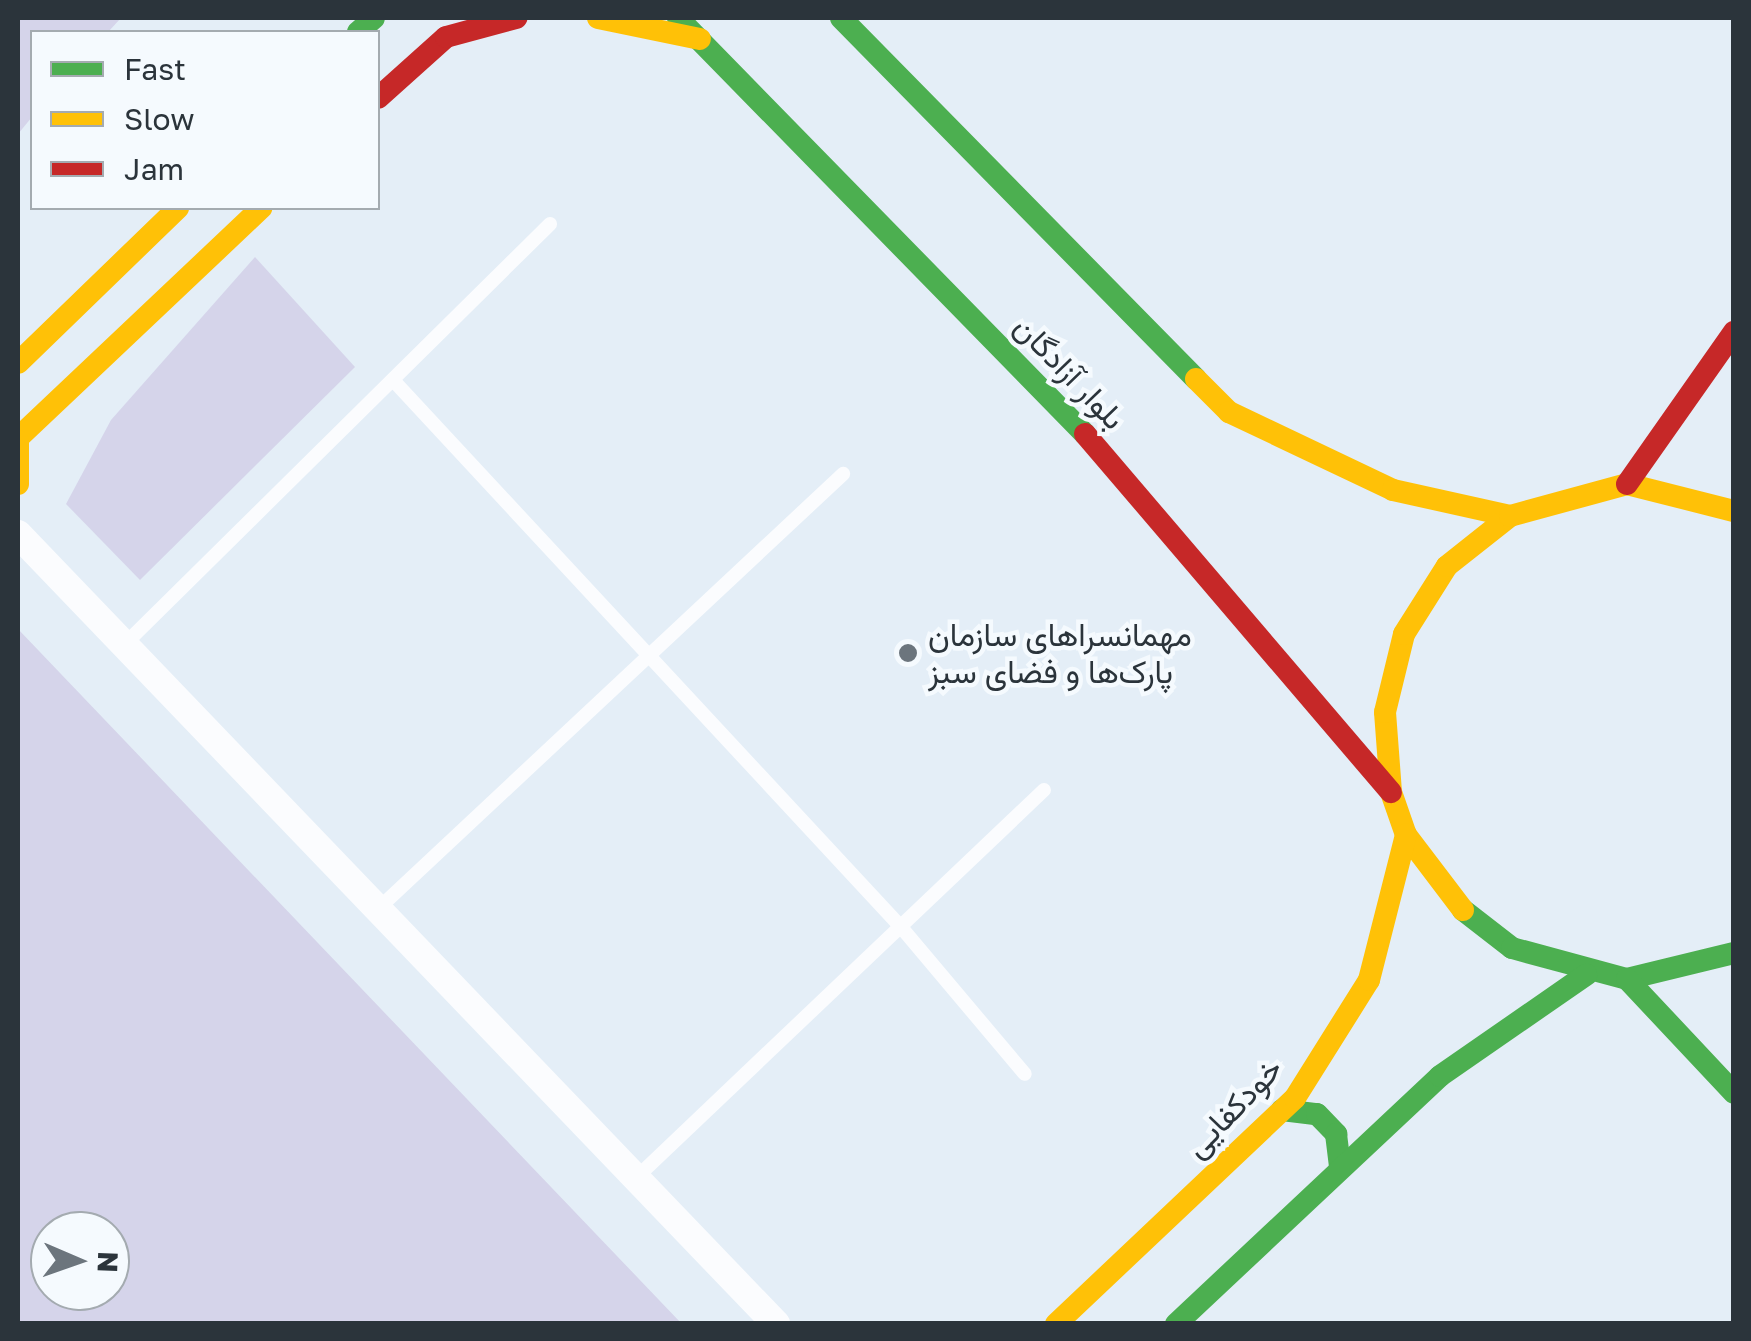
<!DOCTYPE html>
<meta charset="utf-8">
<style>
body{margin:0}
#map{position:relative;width:1751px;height:1341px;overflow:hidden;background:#e4eef7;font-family:"Golos Text",Vazirmatn,sans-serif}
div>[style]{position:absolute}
.green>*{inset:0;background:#d5d4ea}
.lane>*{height:14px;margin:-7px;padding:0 7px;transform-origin:7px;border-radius:7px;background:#fbfcfe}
.street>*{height:28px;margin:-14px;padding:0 14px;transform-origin:14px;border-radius:14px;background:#fbfcfe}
.fast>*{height:22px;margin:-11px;padding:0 11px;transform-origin:11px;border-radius:11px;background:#4caf50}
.slow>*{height:22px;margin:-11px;padding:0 11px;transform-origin:11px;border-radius:11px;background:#ffc107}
.jam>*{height:22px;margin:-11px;padding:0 11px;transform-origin:11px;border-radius:11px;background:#c62828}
.dots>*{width:28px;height:28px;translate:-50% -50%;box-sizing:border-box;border:5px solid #f5fafe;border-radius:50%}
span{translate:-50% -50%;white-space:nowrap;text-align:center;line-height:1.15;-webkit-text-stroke:9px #f5fafe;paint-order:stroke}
.street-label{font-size:32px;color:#2b343b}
.poi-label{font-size:32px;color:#2b343b}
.left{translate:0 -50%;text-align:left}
.frame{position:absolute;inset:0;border:20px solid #2b343b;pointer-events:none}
.legend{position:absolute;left:30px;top:30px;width:350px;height:180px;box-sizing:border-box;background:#f5fafe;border:2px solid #a4abb0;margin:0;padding:12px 18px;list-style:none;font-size:30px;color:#2b343b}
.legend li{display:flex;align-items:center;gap:20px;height:50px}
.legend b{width:50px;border:2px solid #a4abb0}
.north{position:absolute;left:30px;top:1211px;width:100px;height:100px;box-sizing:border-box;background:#f5fafe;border:2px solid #a4abb0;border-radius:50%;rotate:92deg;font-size:28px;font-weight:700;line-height:40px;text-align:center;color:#2b343b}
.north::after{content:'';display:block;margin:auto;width:35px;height:45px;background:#6c757d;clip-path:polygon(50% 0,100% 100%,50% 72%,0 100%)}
</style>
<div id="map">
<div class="green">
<i style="clip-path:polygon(18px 18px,121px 18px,108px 32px,32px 32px,32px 117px,18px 134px)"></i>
<i style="clip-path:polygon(255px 257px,355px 367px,140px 580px,66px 504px,111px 420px)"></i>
<i style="clip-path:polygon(evenodd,18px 629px,681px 1323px,18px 1323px,18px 629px,50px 1231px,110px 1231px,110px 1291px,50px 1291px,50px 1231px)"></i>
</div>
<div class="lane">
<i style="left:393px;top:380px;width:747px;rotate:47.12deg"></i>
<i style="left:901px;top:927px;width:192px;rotate:49.9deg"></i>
<i style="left:124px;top:645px;width:599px;rotate:-44.66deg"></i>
<i style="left:378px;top:909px;width:637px;rotate:-43.09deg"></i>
<i style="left:636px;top:1178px;width:563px;rotate:-43.56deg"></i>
</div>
<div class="street">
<i style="left:18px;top:534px;width:1095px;rotate:46.18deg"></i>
</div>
<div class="fast">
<i style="left:678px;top:18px;width:582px;rotate:45.63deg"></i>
<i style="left:841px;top:18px;width:506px;rotate:45.48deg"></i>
<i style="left:358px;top:32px;width:21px;rotate:-41deg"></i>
<i style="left:1463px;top:910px;width:62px;rotate:37.8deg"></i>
<i style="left:1512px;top:948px;width:119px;rotate:15.1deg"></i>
<i style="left:1627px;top:979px;width:110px;rotate:-13.7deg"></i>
<i style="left:1627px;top:979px;width:156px;rotate:46.8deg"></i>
<i style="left:1282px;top:1110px;width:35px;rotate:7deg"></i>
<i style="left:1317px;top:1114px;width:28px;rotate:46deg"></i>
<i style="left:1336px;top:1134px;width:34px;rotate:83deg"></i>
<i style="left:1176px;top:1324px;width:362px;rotate:-43.2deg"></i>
<i style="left:1440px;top:1076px;width:178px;rotate:-34.7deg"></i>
</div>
<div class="slow">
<i style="left:598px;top:18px;width:104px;rotate:11.6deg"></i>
<i style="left:18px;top:363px;width:223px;rotate:-44.1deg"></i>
<i style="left:1196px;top:379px;width:47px;rotate:45deg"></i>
<i style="left:1229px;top:412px;width:182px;rotate:25.4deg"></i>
<i style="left:1393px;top:490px;width:120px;rotate:12.5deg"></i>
<i style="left:18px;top:438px;width:335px;rotate:-43.4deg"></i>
<i style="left:18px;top:441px;width:43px;rotate:90deg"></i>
<i style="left:1463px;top:910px;width:94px;rotate:-127.2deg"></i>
<i style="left:1406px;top:835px;width:46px;rotate:-109.2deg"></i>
<i style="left:1391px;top:792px;width:80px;rotate:-94.3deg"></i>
<i style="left:1385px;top:712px;width:80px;rotate:-76.3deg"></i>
<i style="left:1404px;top:634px;width:80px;rotate:-57.7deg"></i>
<i style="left:1447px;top:566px;width:80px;rotate:-38.4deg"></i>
<i style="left:1510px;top:516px;width:121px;rotate:-15.3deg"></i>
<i style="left:1627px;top:484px;width:110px;rotate:14.2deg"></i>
<i style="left:1056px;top:1324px;width:329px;rotate:-43.4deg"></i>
<i style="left:1295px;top:1098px;width:139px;rotate:-57.9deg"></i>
<i style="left:1369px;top:980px;width:150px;rotate:-75.7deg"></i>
</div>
<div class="jam">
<i style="left:378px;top:98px;width:91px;rotate:-41.9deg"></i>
<i style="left:446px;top:37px;width:73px;rotate:-15.2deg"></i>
<i style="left:1085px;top:434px;width:471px;rotate:49.5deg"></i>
<i style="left:1627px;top:484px;width:186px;rotate:-54.9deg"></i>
</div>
<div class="dots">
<i style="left:908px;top:653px;background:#6c757d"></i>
</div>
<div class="street-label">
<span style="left:1070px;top:372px;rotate:46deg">بلوار آزادگان</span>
<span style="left:1233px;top:1107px;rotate:-46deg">خودکفایی</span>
</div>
<div class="poi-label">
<span class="left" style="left:928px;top:653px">مهمانسراهای سازمان<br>پارک‌ها و فضای سبز</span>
</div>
<div class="frame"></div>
<ul class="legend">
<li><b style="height:12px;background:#4caf50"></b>Fast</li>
<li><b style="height:12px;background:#ffc107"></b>Slow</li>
<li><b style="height:12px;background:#c62828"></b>Jam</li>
</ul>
<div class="north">N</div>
</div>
